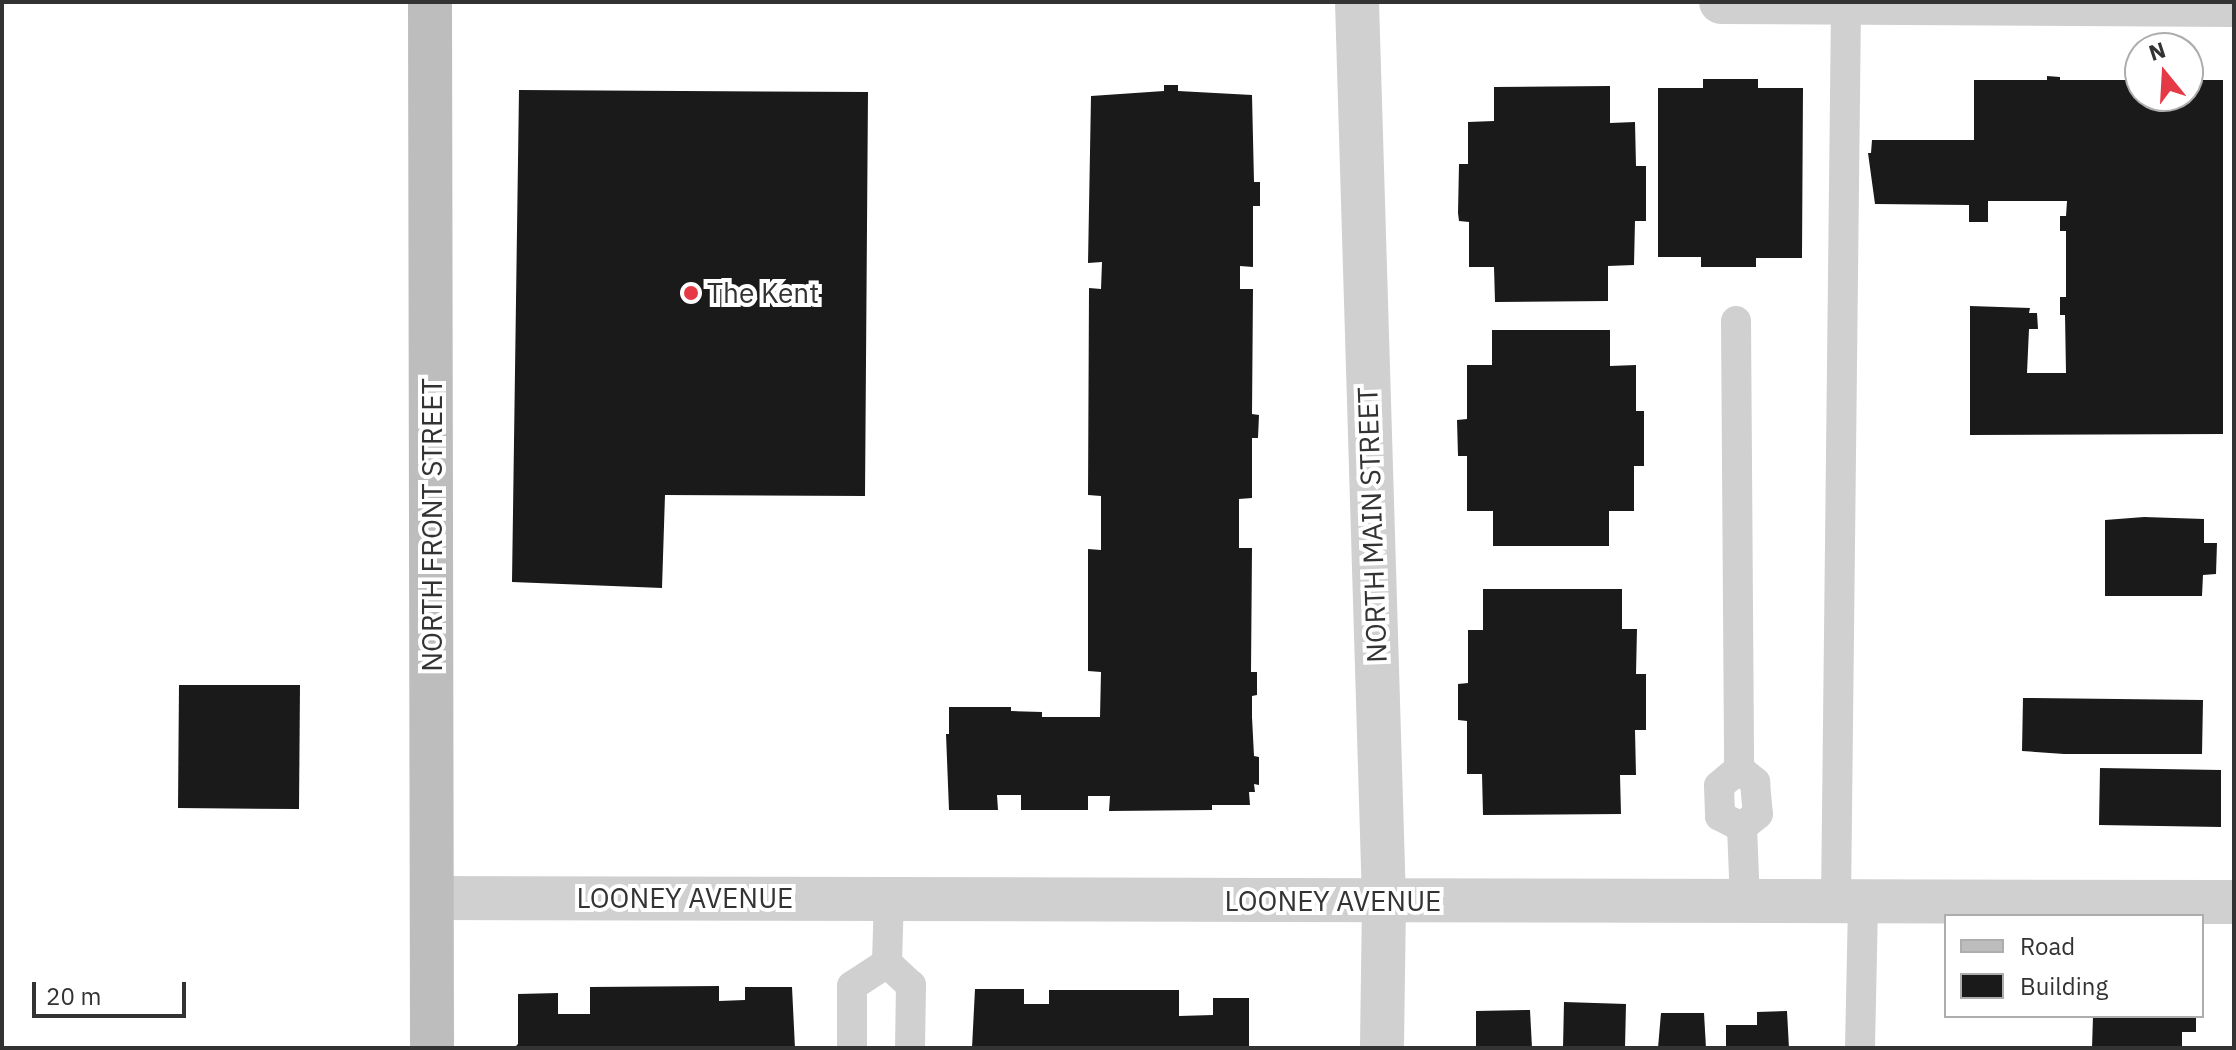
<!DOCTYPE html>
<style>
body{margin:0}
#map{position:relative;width:2236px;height:1050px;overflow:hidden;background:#fff;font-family:"IBM Plex Sans",sans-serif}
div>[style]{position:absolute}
.building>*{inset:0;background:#1a1a1a}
.lane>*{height:30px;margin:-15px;padding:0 15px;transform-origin:15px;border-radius:15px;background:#d0d0d0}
.street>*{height:44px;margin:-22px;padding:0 22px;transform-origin:22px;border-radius:22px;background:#d0d0d0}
.secondary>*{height:44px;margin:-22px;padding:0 22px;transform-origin:22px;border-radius:22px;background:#bdbdbd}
.dots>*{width:22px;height:22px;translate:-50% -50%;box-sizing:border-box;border:4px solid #fff;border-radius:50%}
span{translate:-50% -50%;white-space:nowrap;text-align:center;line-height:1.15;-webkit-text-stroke:8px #fff;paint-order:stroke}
.poi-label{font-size:28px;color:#333}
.left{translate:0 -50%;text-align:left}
.street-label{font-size:28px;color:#333}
.frame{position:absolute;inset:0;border:4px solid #333;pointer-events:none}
.legend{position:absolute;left:1944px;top:914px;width:260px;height:104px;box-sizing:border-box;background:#fff;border:2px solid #adadad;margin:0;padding:10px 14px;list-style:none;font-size:24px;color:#333}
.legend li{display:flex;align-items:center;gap:16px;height:40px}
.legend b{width:40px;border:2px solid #adadad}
.north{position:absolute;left:2124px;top:32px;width:80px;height:80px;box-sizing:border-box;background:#fff;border:2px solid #adadad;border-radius:50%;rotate:342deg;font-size:22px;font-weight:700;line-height:32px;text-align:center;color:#333}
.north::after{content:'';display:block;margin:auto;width:28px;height:36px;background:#e63946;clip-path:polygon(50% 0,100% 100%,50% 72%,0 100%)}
.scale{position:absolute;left:32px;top:982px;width:154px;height:36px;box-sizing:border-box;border:4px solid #333;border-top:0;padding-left:10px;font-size:24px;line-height:28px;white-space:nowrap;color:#333;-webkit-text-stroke:6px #fff;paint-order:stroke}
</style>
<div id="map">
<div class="building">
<i style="clip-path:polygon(2047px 76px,2060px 77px,2060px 80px,2140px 80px,2140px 96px,2188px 96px,2188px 80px,2223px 80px,2223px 434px,1970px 435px,1970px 306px,2030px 308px,2029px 313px,2037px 313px,2038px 329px,2029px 329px,2027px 373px,2066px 373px,2065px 315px,2060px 315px,2060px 297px,2066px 297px,2066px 231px,2060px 231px,2060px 216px,2066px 216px,2067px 201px,1988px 201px,1988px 222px,1969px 222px,1969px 205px,1875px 204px,1868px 153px,1871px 153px,1872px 140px,1974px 140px,1974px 80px,2047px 80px)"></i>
<i style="clip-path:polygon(1703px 79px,1758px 79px,1758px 88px,1803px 88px,1802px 258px,1756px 258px,1756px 267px,1701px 267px,1701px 257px,1658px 257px,1658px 88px,1703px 88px)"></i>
<i style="clip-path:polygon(1164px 85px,1178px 85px,1178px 91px,1252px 95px,1254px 182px,1260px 182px,1260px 206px,1253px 206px,1253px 267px,1240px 266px,1240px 289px,1253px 289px,1252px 414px,1259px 415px,1258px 438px,1252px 438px,1252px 498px,1239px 499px,1239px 548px,1252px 548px,1251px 672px,1257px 672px,1257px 695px,1252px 696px,1252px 717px,1254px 756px,1259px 757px,1259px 785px,1254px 784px,1255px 792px,1249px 792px,1250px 805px,1212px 805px,1212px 810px,1109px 811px,1110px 796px,1088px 796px,1088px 810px,1021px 810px,1021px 795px,997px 795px,998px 810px,949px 810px,946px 734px,949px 734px,949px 707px,1011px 707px,1011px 711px,1042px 712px,1042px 717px,1100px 717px,1101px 672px,1088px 671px,1088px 549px,1101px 550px,1101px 496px,1088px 495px,1089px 288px,1101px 289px,1102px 262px,1088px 263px,1091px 96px,1164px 91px)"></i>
<i style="clip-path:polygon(1610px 86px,1610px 123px,1635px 122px,1636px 166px,1646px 166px,1646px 221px,1635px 221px,1634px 265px,1608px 266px,1608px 301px,1495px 302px,1494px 267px,1469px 267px,1469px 222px,1459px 221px,1458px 213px,1459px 164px,1468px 164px,1468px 122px,1494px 121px,1494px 87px)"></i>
<i style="clip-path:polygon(519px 90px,868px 92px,865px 496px,665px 495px,662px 588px,512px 582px)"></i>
<i style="clip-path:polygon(1492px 330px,1610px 330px,1610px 366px,1636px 365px,1636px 411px,1644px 411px,1644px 466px,1634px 466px,1634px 511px,1609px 511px,1609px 546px,1493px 546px,1493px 511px,1467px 511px,1467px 456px,1458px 456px,1457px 420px,1467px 419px,1467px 365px,1492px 365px)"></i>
<i style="clip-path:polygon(2144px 517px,2204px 519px,2204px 543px,2217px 543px,2216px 574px,2203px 575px,2202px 596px,2105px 596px,2105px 520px)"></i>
<i style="clip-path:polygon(1483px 589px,1622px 589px,1622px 629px,1637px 629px,1636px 674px,1646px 674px,1646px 730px,1635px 730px,1636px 775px,1620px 775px,1621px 814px,1483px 815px,1482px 774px,1467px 774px,1467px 721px,1458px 720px,1458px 684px,1468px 683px,1468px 630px,1483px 630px)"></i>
<i style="clip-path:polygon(179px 685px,300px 685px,299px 809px,178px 808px)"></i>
<i style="clip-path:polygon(2023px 698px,2203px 700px,2202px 754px,2064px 754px,2022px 751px)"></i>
<i style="clip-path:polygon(2100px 768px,2221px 770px,2221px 827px,2099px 825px)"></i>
<i style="clip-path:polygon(719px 986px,719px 1001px,745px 1000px,745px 987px,792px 987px,795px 1048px,514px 1048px,518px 1044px,518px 994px,558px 993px,558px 1014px,590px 1014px,590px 987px)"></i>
<i style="clip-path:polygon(975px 989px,1024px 989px,1024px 1004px,1049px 1004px,1049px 990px,1179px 990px,1179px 1016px,1213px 1015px,1213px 998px,1249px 998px,1249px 1048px,972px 1048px)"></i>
<i style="clip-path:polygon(1564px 1002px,1626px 1004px,1625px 1048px,1563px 1048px)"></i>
<i style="clip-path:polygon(1530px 1010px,1532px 1048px,1476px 1048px,1476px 1011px)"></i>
<i style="clip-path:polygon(1787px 1011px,1789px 1048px,1726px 1048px,1726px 1025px,1757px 1025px,1757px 1012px)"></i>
<i style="clip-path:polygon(1661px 1013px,1704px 1013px,1706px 1048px,1658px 1048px)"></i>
<i style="clip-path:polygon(2093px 1016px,2196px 1016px,2196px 1032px,2182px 1032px,2182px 1048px,2092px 1048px)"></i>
</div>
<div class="lane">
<i style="left:1736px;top:321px;width:448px;rotate:89.6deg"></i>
<i style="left:1739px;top:769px;width:21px;rotate:39deg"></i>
<i style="left:1755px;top:782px;width:32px;rotate:85deg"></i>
<i style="left:1758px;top:814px;width:21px;rotate:141deg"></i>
<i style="left:1739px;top:769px;width:26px;rotate:140deg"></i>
<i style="left:1719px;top:786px;width:30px;rotate:88deg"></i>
<i style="left:1720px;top:816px;width:25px;rotate:27deg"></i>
<i style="left:1742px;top:827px;width:75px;rotate:87.7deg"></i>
<i style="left:889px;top:898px;width:65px;rotate:91.8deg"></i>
<i style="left:887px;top:963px;width:33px;rotate:43deg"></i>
<i style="left:911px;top:985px;width:63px;rotate:90.9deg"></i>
<i style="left:1836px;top:902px;width:900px;rotate:-89.36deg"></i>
<i style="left:852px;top:1048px;width:62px;rotate:-90deg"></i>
<i style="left:852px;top:986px;width:42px;rotate:-33.3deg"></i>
<i style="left:1860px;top:1048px;width:146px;rotate:-88.8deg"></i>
</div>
<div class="street">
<i style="left:1357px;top:2px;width:900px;rotate:88.28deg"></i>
<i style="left:1384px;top:902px;width:146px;rotate:90.8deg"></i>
<i style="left:1721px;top:2px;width:513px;rotate:0.34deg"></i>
<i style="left:433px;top:898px;width:1801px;rotate:0.13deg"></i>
</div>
<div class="secondary">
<i style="left:430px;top:2px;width:1046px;rotate:89.89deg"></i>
</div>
<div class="dots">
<i style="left:691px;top:293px;background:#e63946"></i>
</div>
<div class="poi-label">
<span class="left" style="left:707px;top:293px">The Kent</span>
</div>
<div class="street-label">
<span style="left:432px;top:525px;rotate:-90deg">NORTH FRONT STREET</span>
<span style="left:1372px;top:525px;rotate:-92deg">NORTH MAIN STREET</span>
<span style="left:685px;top:898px">LOONEY AVENUE</span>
<span style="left:1333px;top:901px">LOONEY AVENUE</span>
</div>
<div class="frame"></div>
<ul class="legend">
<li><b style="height:10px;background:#bdbdbd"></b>Road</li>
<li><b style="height:22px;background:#1a1a1a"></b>Building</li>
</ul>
<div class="north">N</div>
<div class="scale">20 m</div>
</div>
